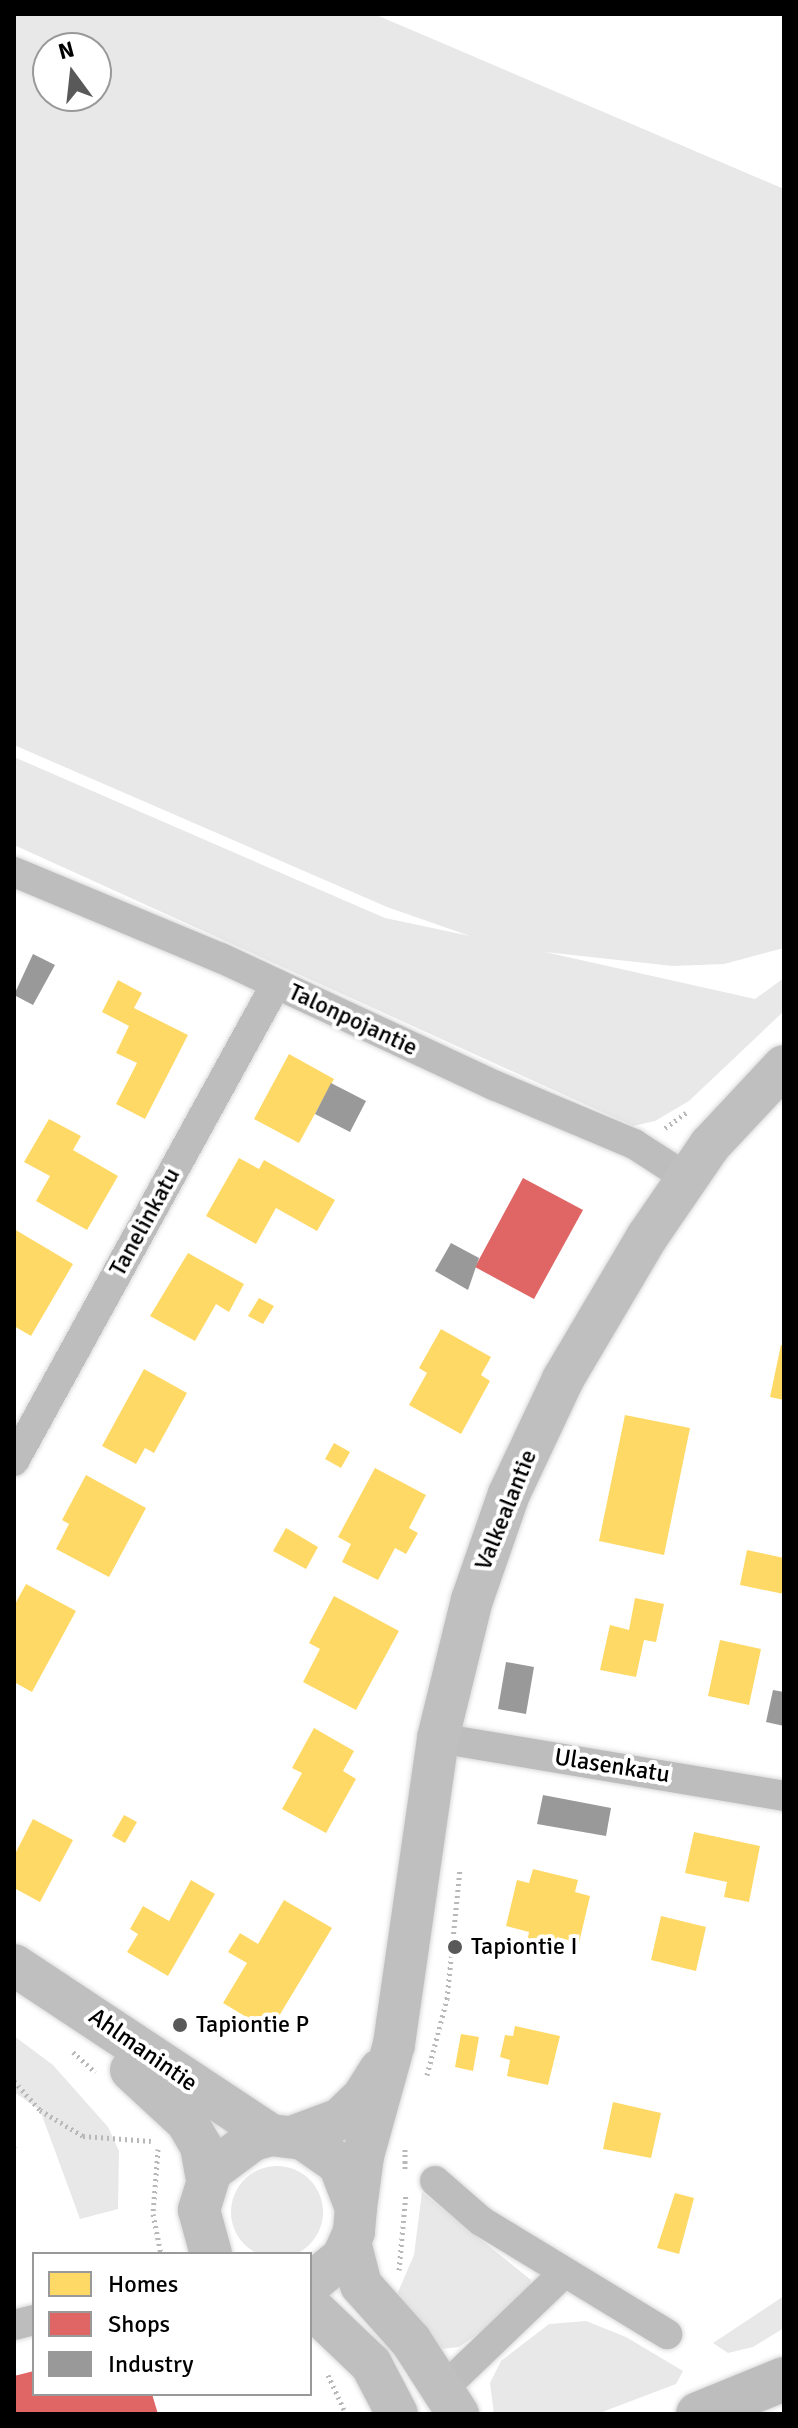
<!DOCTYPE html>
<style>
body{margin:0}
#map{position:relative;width:798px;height:2428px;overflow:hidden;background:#fff;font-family:Signika,sans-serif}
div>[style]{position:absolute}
.green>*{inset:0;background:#e8e8e8}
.round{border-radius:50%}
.homes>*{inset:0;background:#ffd966}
.shops>*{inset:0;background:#e06666}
.industry>*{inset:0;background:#999}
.path>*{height:5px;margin-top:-2.5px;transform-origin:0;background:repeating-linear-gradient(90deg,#b8b8b8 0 2px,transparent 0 6px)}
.roads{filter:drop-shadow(0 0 2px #dbdbdb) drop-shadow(0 0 2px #dbdbdb)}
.street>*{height:30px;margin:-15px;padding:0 15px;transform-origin:15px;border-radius:15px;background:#bdbdbd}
.secondary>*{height:42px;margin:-21px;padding:0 21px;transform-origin:21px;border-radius:21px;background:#bfbfbf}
.highway>*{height:44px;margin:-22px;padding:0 22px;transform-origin:22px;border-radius:22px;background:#bdbdbd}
.dots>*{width:22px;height:22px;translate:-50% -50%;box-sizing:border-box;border:4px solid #fff;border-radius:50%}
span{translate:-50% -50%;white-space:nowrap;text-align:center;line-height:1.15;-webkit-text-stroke:8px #fff;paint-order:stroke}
.street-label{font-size:24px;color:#000}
.poi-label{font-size:24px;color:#000}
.left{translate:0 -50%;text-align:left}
.frame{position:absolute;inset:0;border:16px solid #000;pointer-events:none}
.legend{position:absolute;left:32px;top:2252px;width:280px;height:144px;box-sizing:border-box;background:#fff;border:2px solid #999;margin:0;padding:10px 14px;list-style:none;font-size:24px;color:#000}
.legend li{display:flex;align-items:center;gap:16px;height:40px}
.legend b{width:40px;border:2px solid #999}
.north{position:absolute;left:32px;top:32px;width:80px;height:80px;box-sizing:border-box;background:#fff;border:2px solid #999;border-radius:50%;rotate:345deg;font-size:22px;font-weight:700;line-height:32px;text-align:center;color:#000}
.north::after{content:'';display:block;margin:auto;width:28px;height:36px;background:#595959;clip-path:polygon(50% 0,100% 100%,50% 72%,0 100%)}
</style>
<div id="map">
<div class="green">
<i style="clip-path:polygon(evenodd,14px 14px,374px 14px,784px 189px,784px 948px,724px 964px,673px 966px,545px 952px,755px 999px,784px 978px,784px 1011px,689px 1101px,655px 1121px,633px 1126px,14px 845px,14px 757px,385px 918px,470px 936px,387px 907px,14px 745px,14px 14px,96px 48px,96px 96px,48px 96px,48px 48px,96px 48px)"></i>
<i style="clip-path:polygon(14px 2036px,53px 2065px,108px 2127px,119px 2151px,118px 2209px,80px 2219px,40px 2110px,14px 2092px)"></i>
<i class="round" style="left:231px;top:2166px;width:92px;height:92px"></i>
<i style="clip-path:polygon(422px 2192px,531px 2280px,525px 2302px,459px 2347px,442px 2349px,395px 2299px,414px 2255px)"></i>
<i style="clip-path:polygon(784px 2296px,784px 2328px,753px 2347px,728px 2353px,713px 2343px)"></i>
<i style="clip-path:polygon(586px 2321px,626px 2337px,683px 2371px,676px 2384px,597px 2414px,494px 2414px,490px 2383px,501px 2361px,549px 2324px)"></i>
</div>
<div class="homes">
<i style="clip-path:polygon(118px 980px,142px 993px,134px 1008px,188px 1035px,145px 1119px,116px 1104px,137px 1063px,116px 1053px,129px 1026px,102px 1012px)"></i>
<i style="clip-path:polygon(289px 1054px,334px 1079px,299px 1143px,254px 1119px)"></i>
<i style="clip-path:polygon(49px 1119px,81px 1136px,73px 1150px,118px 1176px,87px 1230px,36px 1201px,50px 1176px,24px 1162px)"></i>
<i style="clip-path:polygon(239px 1158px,259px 1169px,264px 1160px,335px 1200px,317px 1231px,276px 1208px,256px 1244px,206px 1216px)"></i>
<i style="clip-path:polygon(14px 1229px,73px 1264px,31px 1336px,14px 1326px)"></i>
<i style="clip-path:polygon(188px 1253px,244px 1284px,229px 1312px,216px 1304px,195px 1341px,150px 1316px)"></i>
<i style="clip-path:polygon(259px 1298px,274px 1306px,263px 1324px,248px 1316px)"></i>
<i style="clip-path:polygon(441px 1329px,491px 1357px,481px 1375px,490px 1381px,461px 1434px,409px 1405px,427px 1373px,419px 1368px)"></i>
<i style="clip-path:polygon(781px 1345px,784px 1345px,784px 1400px,770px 1397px)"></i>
<i style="clip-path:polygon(144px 1369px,187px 1393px,154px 1453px,145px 1448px,136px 1464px,102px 1446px)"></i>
<i style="clip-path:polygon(625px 1415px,690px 1428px,664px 1555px,599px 1541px)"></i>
<i style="clip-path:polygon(334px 1443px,350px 1452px,341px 1468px,325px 1459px)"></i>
<i style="clip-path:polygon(375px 1468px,426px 1495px,409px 1528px,418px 1533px,406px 1554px,395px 1548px,378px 1580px,342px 1562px,351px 1544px,338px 1537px)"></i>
<i style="clip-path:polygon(86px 1475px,146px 1508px,109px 1577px,56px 1549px,69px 1524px,62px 1520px)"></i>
<i style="clip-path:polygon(286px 1528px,318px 1547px,306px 1569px,273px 1551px)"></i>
<i style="clip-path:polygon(747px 1550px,784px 1558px,784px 1594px,740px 1585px)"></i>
<i style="clip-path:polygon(26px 1584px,76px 1611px,32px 1692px,14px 1682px,14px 1606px)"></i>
<i style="clip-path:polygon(334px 1596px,399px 1631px,356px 1710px,303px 1682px,320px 1649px,309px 1643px)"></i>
<i style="clip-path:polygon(635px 1598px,664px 1604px,656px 1642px,644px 1640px,636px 1677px,600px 1670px,610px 1625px,629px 1630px)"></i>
<i style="clip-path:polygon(720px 1640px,761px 1649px,749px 1705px,708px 1696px)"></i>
<i style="clip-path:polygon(314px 1728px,354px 1751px,343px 1771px,356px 1779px,326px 1833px,282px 1809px,302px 1773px,292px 1768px)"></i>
<i style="clip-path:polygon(124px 1815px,137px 1822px,125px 1843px,112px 1836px)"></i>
<i style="clip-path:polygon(33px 1819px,73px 1840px,40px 1902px,14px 1888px,14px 1856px)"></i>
<i style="clip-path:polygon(694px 1832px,760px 1846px,749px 1902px,724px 1897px,727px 1882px,685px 1873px)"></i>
<i style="clip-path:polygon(533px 1869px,578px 1880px,575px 1892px,590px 1896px,579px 1943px,557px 1937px,554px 1949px,527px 1943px,529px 1932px,506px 1926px,517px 1880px,529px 1883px)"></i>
<i style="clip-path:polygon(191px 1880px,215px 1894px,168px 1976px,127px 1952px,138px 1934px,130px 1929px,143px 1906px,169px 1921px)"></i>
<i style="clip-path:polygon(284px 1900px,332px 1928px,270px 2031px,223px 2003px,247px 1963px,228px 1952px,240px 1933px,258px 1944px)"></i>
<i style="clip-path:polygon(661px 1916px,706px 1927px,696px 1971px,651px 1960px)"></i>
<i style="clip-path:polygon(515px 2026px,560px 2036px,548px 2085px,507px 2076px,510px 2060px,500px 2057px,505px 2035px,513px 2036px)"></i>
<i style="clip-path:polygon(461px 2034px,479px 2037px,473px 2071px,455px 2067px)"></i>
<i style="clip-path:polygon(613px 2102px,661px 2113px,651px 2158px,603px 2149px)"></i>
<i style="clip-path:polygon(675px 2193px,694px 2198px,679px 2254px,657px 2248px)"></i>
</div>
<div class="shops">
<i style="clip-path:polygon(523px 1178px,583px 1210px,534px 1299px,475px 1267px)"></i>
<i style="clip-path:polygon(34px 2371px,34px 2394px,152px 2394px,158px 2414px,14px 2414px,14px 2376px)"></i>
</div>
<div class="industry">
<i style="clip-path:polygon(33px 954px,55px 965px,33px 1005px,14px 995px)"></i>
<i style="clip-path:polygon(331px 1083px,366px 1101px,350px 1132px,315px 1114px)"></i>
<i style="clip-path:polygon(451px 1243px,479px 1258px,468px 1290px,435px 1271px)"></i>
<i style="clip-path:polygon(506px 1662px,534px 1667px,526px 1714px,498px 1709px)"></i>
<i style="clip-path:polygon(773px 1690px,784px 1692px,784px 1726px,766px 1722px)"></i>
<i style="clip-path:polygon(543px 1795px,611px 1808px,606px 1836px,537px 1824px)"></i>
</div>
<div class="path">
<i style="left:665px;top:1128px;width:26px;rotate:-36deg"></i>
<i style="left:73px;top:2052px;width:30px;rotate:42deg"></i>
<i style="left:427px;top:2075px;width:79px;rotate:-75.3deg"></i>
<i style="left:447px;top:1999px;width:132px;rotate:-84.3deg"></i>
<i style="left:14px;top:2081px;width:39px;rotate:48deg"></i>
<i style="left:40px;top:2110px;width:50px;rotate:31.2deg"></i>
<i style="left:83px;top:2136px;width:68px;rotate:4.2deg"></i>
<i style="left:14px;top:2145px;width:3px;rotate:-18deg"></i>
<i style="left:158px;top:2149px;width:65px;rotate:94.4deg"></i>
<i style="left:153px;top:2214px;width:41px;rotate:78.7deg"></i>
<i style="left:405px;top:2149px;width:22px;rotate:90deg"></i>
<i style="left:399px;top:2270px;width:77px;rotate:-84.8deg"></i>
<i style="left:328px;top:2375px;width:43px;rotate:65.2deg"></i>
</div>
<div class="roads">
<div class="street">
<i style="left:14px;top:872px;width:224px;rotate:22.6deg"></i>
<i style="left:221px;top:958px;width:303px;rotate:25deg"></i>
<i style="left:496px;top:1086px;width:150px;rotate:22.8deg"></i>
<i style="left:634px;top:1144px;width:63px;rotate:32.7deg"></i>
<i style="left:14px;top:1461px;width:544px;rotate:-61.22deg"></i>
<i style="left:438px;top:1738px;width:351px;rotate:9.5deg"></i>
<i style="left:435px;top:2181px;width:61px;rotate:41deg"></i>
<i style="left:481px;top:2221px;width:218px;rotate:31.3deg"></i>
<i style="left:14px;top:2325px;width:21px;rotate:-14deg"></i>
<i style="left:445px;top:2387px;width:165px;rotate:-43.8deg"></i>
</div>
<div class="secondary">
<i style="left:14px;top:1965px;width:308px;rotate:33.5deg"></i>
<i style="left:131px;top:2070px;width:76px;rotate:42.9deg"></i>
<i style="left:187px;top:2122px;width:28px;rotate:60deg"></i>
<i style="left:201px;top:2146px;width:35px;rotate:80deg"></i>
<i style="left:292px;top:2137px;width:51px;rotate:-20.6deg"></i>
<i style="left:340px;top:2119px;width:32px;rotate:-44deg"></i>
<i style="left:363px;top:2097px;width:32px;rotate:-58deg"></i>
<i style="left:356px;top:2208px;width:52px;rotate:-82.3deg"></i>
<i style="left:363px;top:2156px;width:116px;rotate:-74.5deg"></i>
<i style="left:394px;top:2044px;width:309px;rotate:-81.8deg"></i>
<i style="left:438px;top:1738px;width:142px;rotate:-76.2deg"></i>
<i style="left:472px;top:1600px;width:112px;rotate:-70.8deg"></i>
<i style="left:509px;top:1494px;width:127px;rotate:-64.8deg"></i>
<i style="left:563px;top:1379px;width:165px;rotate:-59.4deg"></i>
<i style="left:647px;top:1237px;width:112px;rotate:-55.6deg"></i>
<i style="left:710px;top:1145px;width:108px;rotate:-46.9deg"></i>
<i style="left:350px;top:2242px;width:44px;rotate:75.7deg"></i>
<i style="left:361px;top:2285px;width:75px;rotate:48.2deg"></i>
<i style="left:411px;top:2341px;width:87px;rotate:57.2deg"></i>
<i style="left:211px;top:2254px;width:46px;rotate:-105.3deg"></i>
<i style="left:199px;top:2210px;width:41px;rotate:-72.9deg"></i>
<i style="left:211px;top:2171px;width:52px;rotate:-36.4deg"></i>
<i style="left:253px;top:2140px;width:19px;rotate:-16deg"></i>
<i style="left:271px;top:2135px;width:32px;rotate:7deg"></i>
<i style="left:303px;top:2139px;width:44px;rotate:34.8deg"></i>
<i style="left:339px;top:2164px;width:47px;rotate:68.9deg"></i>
<i style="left:356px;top:2208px;width:24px;rotate:95deg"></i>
<i style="left:354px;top:2232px;width:27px;rotate:114deg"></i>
<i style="left:343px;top:2257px;width:43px;rotate:140.7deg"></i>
<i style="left:310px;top:2306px;width:84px;rotate:43.6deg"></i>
<i style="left:371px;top:2364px;width:56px;rotate:62.5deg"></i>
</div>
<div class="highway">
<i style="left:698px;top:2414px;width:93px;rotate:-22.1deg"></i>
</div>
</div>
<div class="dots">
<i style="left:455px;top:1947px;background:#595959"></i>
<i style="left:180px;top:2025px;background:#595959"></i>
</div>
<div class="street-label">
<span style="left:353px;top:1020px;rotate:25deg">Talonpojantie</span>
<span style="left:145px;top:1222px;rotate:-61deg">Tanelinkatu</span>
<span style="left:506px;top:1510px;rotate:-68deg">Valkealantie</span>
<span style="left:612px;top:1766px;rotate:9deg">Ulasenkatu</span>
<span style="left:143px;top:2050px;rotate:35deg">Ahlmanintie</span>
</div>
<div class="poi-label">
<span class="left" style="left:471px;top:1947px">Tapiontie I</span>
<span class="left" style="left:196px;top:2025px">Tapiontie P</span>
</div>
<div class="frame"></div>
<ul class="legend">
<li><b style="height:22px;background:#ffd966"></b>Homes</li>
<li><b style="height:22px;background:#e06666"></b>Shops</li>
<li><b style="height:22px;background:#999"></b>Industry</li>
</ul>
<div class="north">N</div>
</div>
